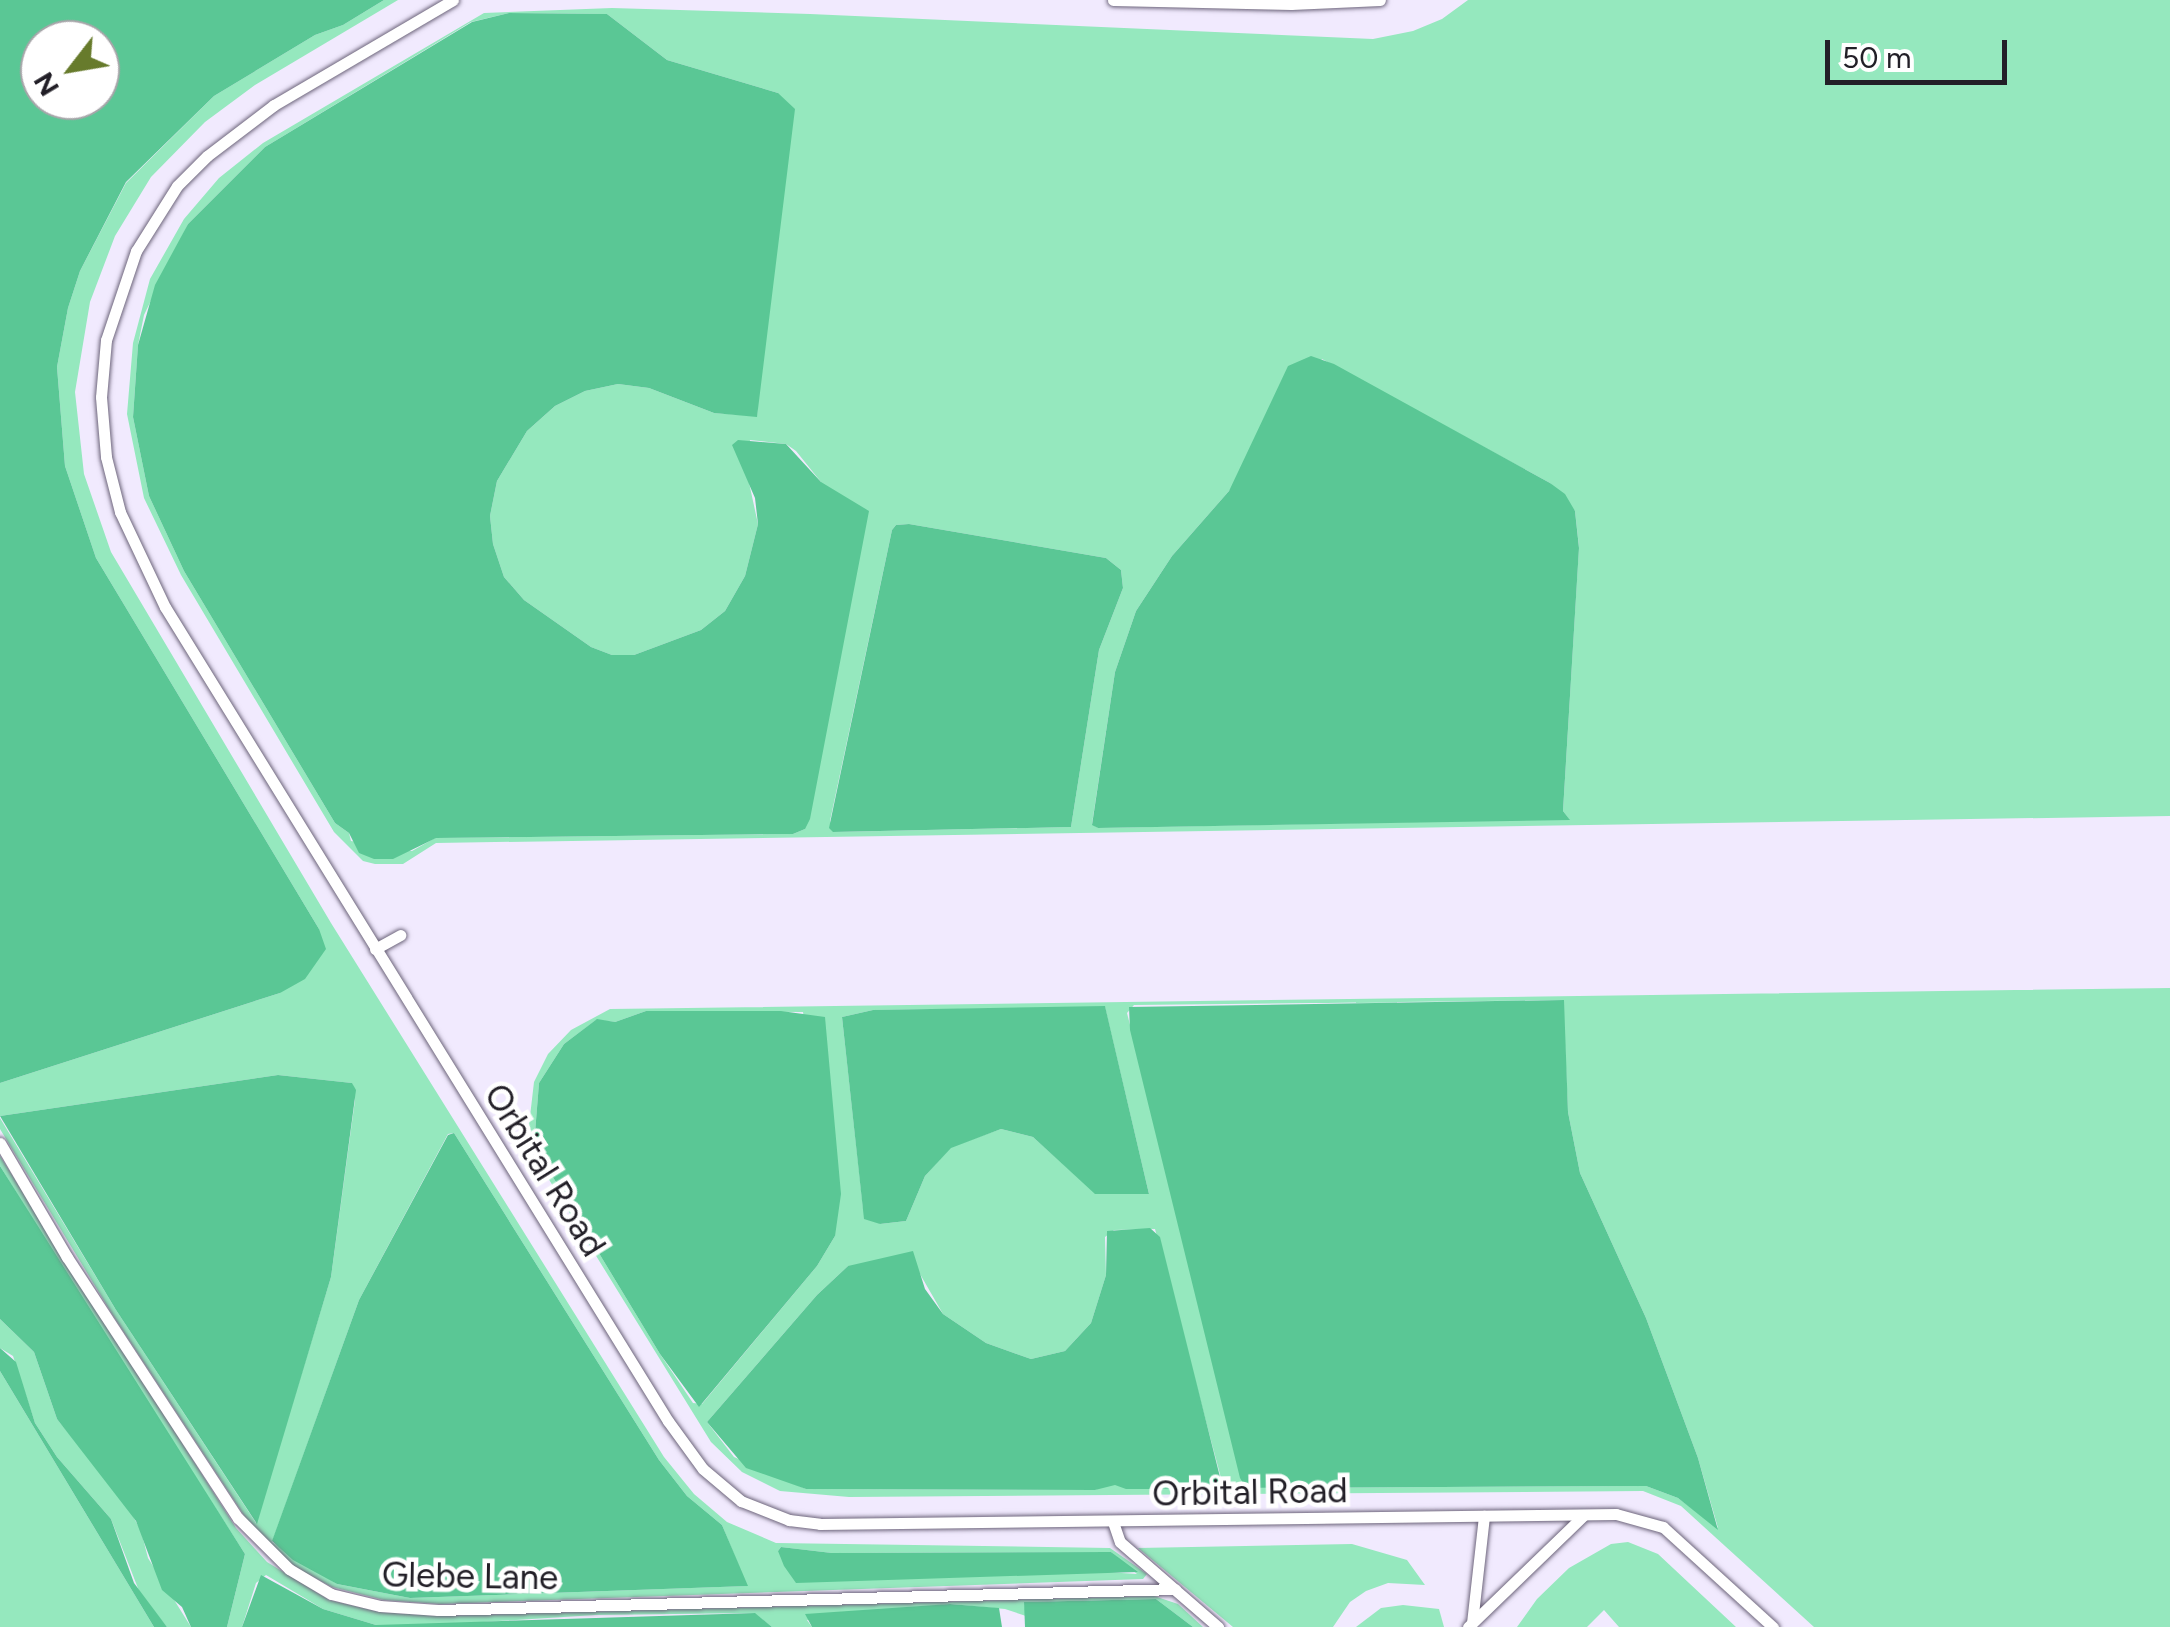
<!DOCTYPE html>
<style>
body{margin:0}
#map{position:relative;width:2170px;height:1627px;overflow:hidden;background:#f1eafe;font-family:Figtree,sans-serif}
div>[style]{position:absolute}
.green>*{inset:0;background:#95e8be}
.forest>*{inset:0;background:#5ac795}
.roads{filter:drop-shadow(0 0 2px #6d657b) drop-shadow(0 0 2px #6d657b)}
.service>*{height:11px;margin:-5.5px;padding:0 5.5px;transform-origin:5.5px;border-radius:5.5px;background:#fff}
span{translate:-50% -50%;white-space:nowrap;text-align:center;line-height:1.15;-webkit-text-stroke:9px #fff;paint-order:stroke}
.street-label{font-size:35px;color:#221f27}
.north{position:absolute;left:20px;top:20px;width:100px;height:100px;box-sizing:border-box;background:#fff;border:2px solid #a7a5a9;border-radius:50%;rotate:239deg;font-size:28px;font-weight:700;line-height:40px;text-align:center;color:#221f27}
.north::after{content:'';display:block;margin:auto;width:35px;height:45px;background:#677b2c;clip-path:polygon(50% 0,100% 100%,50% 72%,0 100%)}
.scale{position:absolute;left:1825px;top:40px;width:182px;height:45px;box-sizing:border-box;border:5px solid #221f27;border-top:0;padding-left:12px;font-size:30px;line-height:35px;white-space:nowrap;color:#221f27;-webkit-text-stroke:8px #fff;paint-order:stroke}
</style>
<div id="map">
<div class="green">
<i style="clip-path:polygon(evenodd,384px 0,398px 0,255px 85px,205px 122px,151px 177px,115px 236px,90px 302px,75px 392px,84px 474px,111px 552px,331px 923px,664px 1457px,694px 1494px,727px 1522px,776px 1543px,1110px 1548px,1147px 1574px,1143px 1579px,441px 1604px,384px 1600px,332px 1587px,291px 1565px,249px 1523px,112px 1314px,0 1129px,0 1118px,116px 1310px,256px 1523px,331px 1277px,355px 1100px,352px 1083px,278px 1075px,0 1116px,0 1083px,280px 993px,319px 929px,96px 558px,65px 466px,57px 367px,68px 308px,80px 271px,126px 183px,214px 96px,315px 35px,343px 25px,384px 0,454px 1133px,659px 1460px,687px 1496px,722px 1525px,747px 1586px,410px 1598px,337px 1584px,272px 1542px,359px 1300px,448px 1134px,454px 1133px,384px 0,781px 1547px,832px 1553px,1111px 1552px,1137px 1574px,778px 1551px,781px 1547px)"></i>
<i style="clip-path:polygon(evenodd,1468px 0,2170px 0,2170px 816px,436px 843px,403px 864px,375px 864px,363px 861px,334px 832px,181px 575px,144px 498px,127px 414px,133px 343px,150px 279px,184px 219px,219px 178px,263px 143px,484px 13px,612px 8px,810px 14px,1373px 39px,1413px 31px,1442px 19px,1468px 0,509px 13px,607px 14px,667px 60px,778px 93px,757px 416px,714px 413px,649px 388px,618px 384px,585px 391px,555px 406px,527px 431px,497px 481px,490px 516px,493px 544px,504px 577px,524px 600px,591px 647px,612px 655px,634px 655px,701px 630px,725px 611px,745px 576px,758px 524px,748px 478px,750px 440px,786px 444px,796px 451px,821px 482px,805px 829px,793px 834px,435px 838px,412px 851px,351px 841px,349px 833px,335px 823px,184px 571px,149px 496px,133px 417px,138px 345px,144px 315px,188px 224px,265px 147px,471px 22px,509px 13px,1468px 0,1322px 359px,1550px 483px,1575px 511px,1579px 547px,1563px 811px,1569px 819px,1098px 828px,1092px 824px,1115px 672px,1136px 611px,1172px 556px,1229px 491px,1322px 359px,1468px 0,909px 524px,1106px 558px,1121px 570px,1123px 588px,1099px 650px,1071px 827px,834px 832px,830px 821px,892px 530px,896px 525px,909px 524px)"></i>
<i style="clip-path:polygon(evenodd,2170px 988px,2170px 1627px,1814px 1627px,1681px 1506px,1643px 1491px,849px 1497px,780px 1491px,742px 1472px,711px 1442px,540px 1165px,529px 1125px,534px 1082px,548px 1054px,571px 1030px,610px 1009px,2170px 988px,1563px 1000px,1568px 1112px,1580px 1173px,1646px 1318px,1698px 1458px,1718px 1528px,1678px 1498px,1646px 1486px,1246px 1488px,1127px 1013px,1134px 1005px,1563px 1000px,2170px 988px,1105px 1007px,1149px 1194px,1085px 1184px,1033px 1137px,1001px 1129px,951px 1147px,925px 1176px,906px 1221px,880px 1224px,863px 1208px,842px 1017px,873px 1010px,1105px 1007px,2170px 988px,646px 1011px,803px 1012px,835px 1236px,817px 1266px,702px 1404px,693px 1403px,660px 1354px,545px 1164px,535px 1133px,539px 1083px,564px 1044px,596px 1020px,615px 1022px,646px 1011px,2170px 988px,1155px 1229px,1221px 1478px,1105px 1485px,1095px 1490px,806px 1489px,734px 1457px,707px 1422px,817px 1295px,848px 1266px,916px 1267px,943px 1314px,986px 1343px,1031px 1359px,1065px 1351px,1091px 1323px,1106px 1275px,1105px 1237px,1114px 1230px,1155px 1229px)"></i>
<i style="clip-path:polygon(0 1156px,236px 1528px,267px 1562px,329px 1600px,379px 1612px,440px 1616px,1154px 1596px,1178px 1604px,1203px 1627px,1193px 1627px,1156px 1599px,1024px 1602px,1026px 1616px,1005px 1609px,950px 1604px,807px 1620px,812px 1627px,772px 1627px,754px 1613px,595px 1615px,405px 1627px,376px 1625px,323px 1609px,266px 1575px,256px 1583px,242px 1627px,227px 1627px,245px 1554px,88px 1309px,0 1166px)"></i>
<i style="clip-path:polygon(0 1319px,34px 1352px,57px 1419px,127px 1505px,141px 1531px,148px 1558px,191px 1627px,167px 1627px,141px 1596px,111px 1519px,57px 1457px,35px 1423px,13px 1356px,0 1348px)"></i>
<i style="clip-path:polygon(0 1371px,154px 1627px,0 1627px)"></i>
<i style="clip-path:polygon(1628px 1542px,1658px 1554px,1736px 1627px,1619px 1627px,1604px 1610px,1587px 1627px,1517px 1627px,1537px 1599px,1569px 1568px,1611px 1544px)"></i>
<i style="clip-path:polygon(1352px 1544px,1407px 1560px,1425px 1585px,1388px 1583px,1366px 1591px,1350px 1602px,1333px 1627px,1233px 1627px,1138px 1548px)"></i>
<i style="clip-path:polygon(1403px 1605px,1439px 1609px,1444px 1627px,1356px 1627px,1381px 1608px)"></i>
</div>
<div class="forest">
<i style="clip-path:polygon(evenodd,0 0,384px 0,343px 25px,315px 35px,214px 96px,126px 182px,80px 271px,68px 308px,57px 367px,65px 466px,96px 558px,319px 929px,326px 949px,305px 979px,280px 993px,0 1083px,0 0,40px 40px,100px 40px,100px 100px,40px 100px,40px 40px)"></i>
<i style="clip-path:polygon(509px 13px,607px 14px,667px 60px,778px 93px,795px 109px,757px 417px,714px 413px,649px 388px,618px 384px,585px 391px,555px 406px,527px 431px,497px 481px,490px 516px,493px 544px,504px 577px,524px 600px,591px 647px,612px 655px,634px 655px,701px 630px,725px 611px,745px 576px,758px 524px,755px 498px,732px 445px,738px 440px,786px 444px,821px 482px,869px 511px,810px 819px,805px 829px,793px 834px,436px 838px,393px 859px,374px 859px,359px 853px,349px 833px,335px 823px,184px 571px,149px 496px,133px 417px,138px 345px,155px 285px,188px 224px,265px 147px,472px 22px)"></i>
<i style="clip-path:polygon(1311px 356px,1334px 364px,1550px 483px,1565px 494px,1575px 511px,1579px 548px,1563px 811px,1570px 820px,1098px 828px,1092px 825px,1115px 672px,1136px 611px,1172px 556px,1229px 491px,1288px 366px)"></i>
<i style="clip-path:polygon(909px 524px,1106px 558px,1121px 570px,1123px 588px,1099px 650px,1071px 827px,833px 832px,829px 828px,892px 530px,896px 525px)"></i>
<i style="clip-path:polygon(1564px 1000px,1568px 1112px,1580px 1173px,1646px 1318px,1698px 1458px,1718px 1530px,1678px 1498px,1646px 1486px,1246px 1488px,1240px 1478px,1130px 1030px,1129px 1007px)"></i>
<i style="clip-path:polygon(1105px 1006px,1149px 1194px,1095px 1194px,1033px 1137px,1001px 1129px,951px 1148px,925px 1176px,906px 1221px,880px 1224px,864px 1219px,842px 1017px,873px 1010px)"></i>
<i style="clip-path:polygon(646px 1011px,781px 1011px,825px 1017px,841px 1194px,835px 1236px,817px 1266px,699px 1407px,660px 1354px,545px 1164px,535px 1133px,539px 1083px,564px 1044px,597px 1019px,615px 1022px)"></i>
<i style="clip-path:polygon(278px 1075px,352px 1083px,356px 1090px,331px 1277px,257px 1524px,116px 1310px,0 1116px)"></i>
<i style="clip-path:polygon(454px 1133px,659px 1460px,687px 1496px,722px 1525px,748px 1586px,410px 1598px,337px 1584px,293px 1560px,272px 1541px,359px 1300px,448px 1135px)"></i>
<i style="clip-path:polygon(0 1166px,245px 1554px,227px 1627px,191px 1627px,182px 1607px,162px 1590px,136px 1521px,57px 1419px,34px 1352px,0 1319px)"></i>
<i style="clip-path:polygon(1150px 1228px,1160px 1237px,1223px 1489px,1126px 1489px,1115px 1485px,1095px 1490px,806px 1489px,746px 1468px,707px 1422px,817px 1295px,848px 1266px,913px 1251px,925px 1289px,943px 1314px,986px 1343px,1031px 1359px,1065px 1351px,1091px 1323px,1106px 1275px,1107px 1231px)"></i>
<i style="clip-path:polygon(0 1348px,16px 1362px,35px 1423px,57px 1457px,111px 1519px,134px 1583px,167px 1627px,154px 1627px,0 1371px)"></i>
<i style="clip-path:polygon(781px 1547px,832px 1553px,1111px 1552px,1138px 1572px,796px 1583px,784px 1566px,778px 1551px)"></i>
<i style="clip-path:polygon(261px 1575px,323px 1609px,376px 1625px,755px 1613px,772px 1627px,242px 1627px)"></i>
<i style="clip-path:polygon(1156px 1599px,1193px 1627px,1025px 1627px,1024px 1602px)"></i>
<i style="clip-path:polygon(950px 1604px,999px 1608px,1002px 1627px,812px 1627px,805px 1614px)"></i>
</div>
<div class="roads">
<div class="service">
<i style="left:453px;top:0;width:208px;rotate:149.6deg"></i>
<i style="left:274px;top:105px;width:84px;rotate:142.7deg"></i>
<i style="left:207px;top:156px;width:42px;rotate:135deg"></i>
<i style="left:177px;top:186px;width:77px;rotate:122.2deg"></i>
<i style="left:136px;top:251px;width:94px;rotate:108.6deg"></i>
<i style="left:106px;top:340px;width:57px;rotate:95deg"></i>
<i style="left:101px;top:397px;width:60px;rotate:85.2deg"></i>
<i style="left:106px;top:457px;width:57px;rotate:75.7deg"></i>
<i style="left:120px;top:512px;width:105px;rotate:64.7deg"></i>
<i style="left:165px;top:607px;width:957px;rotate:58.29deg"></i>
<i style="left:668px;top:1421px;width:59px;rotate:53.9deg"></i>
<i style="left:703px;top:1469px;width:50px;rotate:40.1deg"></i>
<i style="left:741px;top:1501px;width:52px;rotate:21.6deg"></i>
<i style="left:789px;top:1520px;width:31px;rotate:7deg"></i>
<i style="left:820px;top:1524px;width:796px;rotate:-0.72deg"></i>
<i style="left:1616px;top:1514px;width:49px;rotate:15.5deg"></i>
<i style="left:1663px;top:1527px;width:149px;rotate:42.3deg"></i>
<i style="left:1113px;top:0;width:178px;rotate:1.3deg"></i>
<i style="left:1291px;top:4px;width:89px;rotate:-2.6deg"></i>
<i style="left:375px;top:949px;width:29px;rotate:-29deg"></i>
<i style="left:0;top:1143px;width:132px;rotate:59.6deg"></i>
<i style="left:67px;top:1257px;width:312px;rotate:56.8deg"></i>
<i style="left:238px;top:1518px;width:72px;rotate:45deg"></i>
<i style="left:289px;top:1569px;width:49px;rotate:30.8deg"></i>
<i style="left:331px;top:1594px;width:50px;rotate:13.8deg"></i>
<i style="left:380px;top:1606px;width:58px;rotate:3.9deg"></i>
<i style="left:438px;top:1610px;width:737px;rotate:-1.63deg"></i>
<i style="left:1113px;top:1522px;width:21px;rotate:71deg"></i>
<i style="left:1120px;top:1542px;width:130px;rotate:40.9deg"></i>
<i style="left:1472px;top:1623px;width:108px;rotate:-83.6deg"></i>
<i style="left:1468px;top:1627px;width:161px;rotate:-44deg"></i>
</div>
</div>
<div class="street-label">
<span style="left:545px;top:1170px;rotate:58deg">Orbital Road</span>
<span style="left:1250px;top:1492px;rotate:-1deg">Orbital Road</span>
<span style="left:470px;top:1576px;rotate:1deg">Glebe Lane</span>
</div>
<div class="north">N</div>
<div class="scale">50 m</div>
</div>
